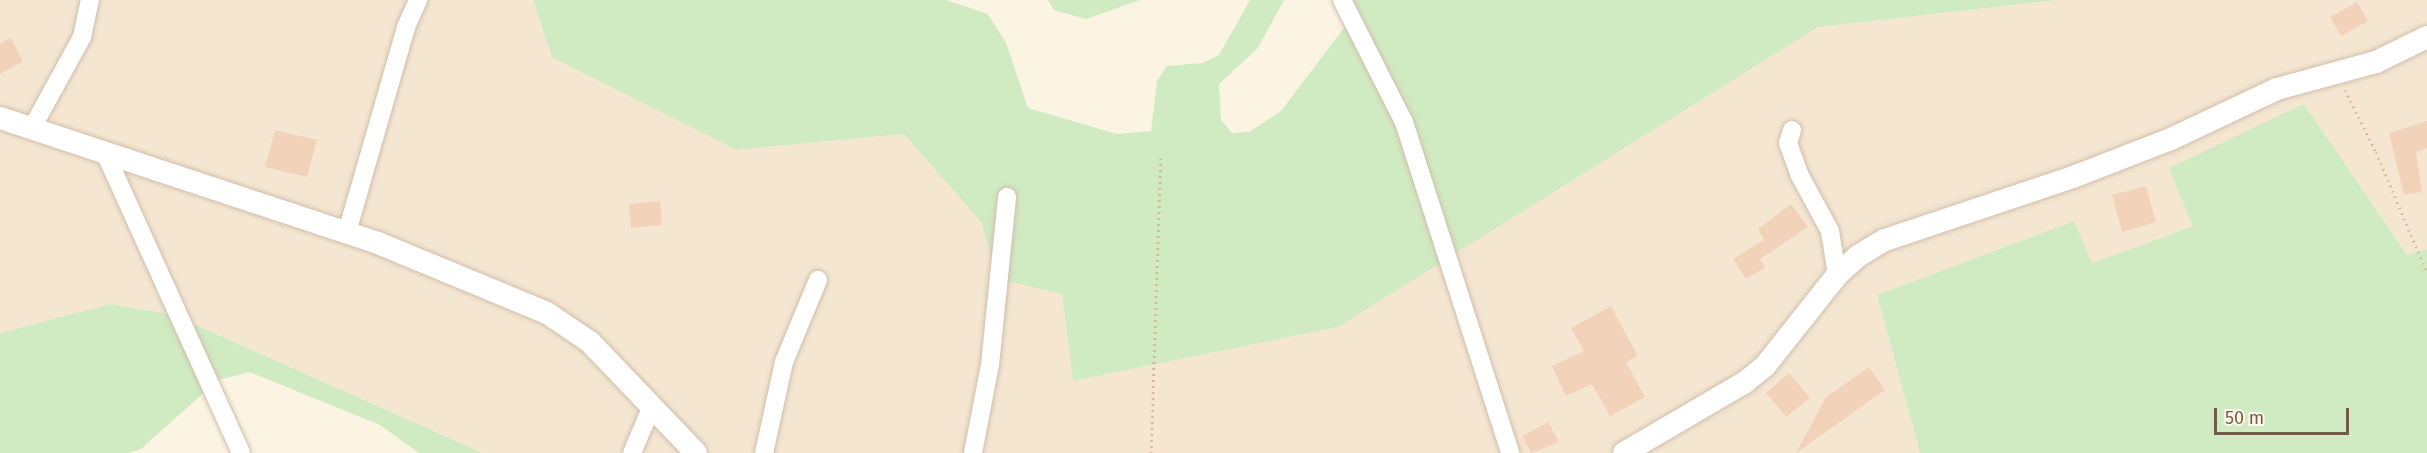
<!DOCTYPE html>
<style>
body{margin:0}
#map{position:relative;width:2427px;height:453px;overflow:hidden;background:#fcf4e3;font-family:"Fira Sans",sans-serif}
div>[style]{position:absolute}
.residential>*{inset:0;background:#f4e6d1}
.green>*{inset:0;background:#d0eac1}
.building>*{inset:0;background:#f2d3ba}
.path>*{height:3px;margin-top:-1.5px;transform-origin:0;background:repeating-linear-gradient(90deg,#d7b79e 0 1.5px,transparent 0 6px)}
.roads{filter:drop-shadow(0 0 2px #d0beac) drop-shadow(0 0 2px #d0beac)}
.minor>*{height:18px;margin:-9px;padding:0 9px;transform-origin:9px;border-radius:9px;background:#fff}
.tertiary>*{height:22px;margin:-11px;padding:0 11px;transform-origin:11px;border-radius:11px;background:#fff}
span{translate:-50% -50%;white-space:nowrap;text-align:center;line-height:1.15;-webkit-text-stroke:5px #fff8e9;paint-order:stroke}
.scale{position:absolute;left:2214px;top:408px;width:135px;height:27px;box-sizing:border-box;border:3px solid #745b49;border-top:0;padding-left:8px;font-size:18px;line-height:21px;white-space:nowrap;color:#745b49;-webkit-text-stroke:4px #fff8e9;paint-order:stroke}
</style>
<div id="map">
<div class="residential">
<i style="clip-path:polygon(0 0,533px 0,553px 57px,737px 150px,904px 134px,981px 222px,998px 279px,1062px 294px,1073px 381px,1338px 327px,1818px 27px,2059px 0,2427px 0,2427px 249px,2407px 255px,2304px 104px,2194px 225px,2092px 263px,2074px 221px,1877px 295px,1920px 453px,483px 453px,171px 314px,110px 304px,0 333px)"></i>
</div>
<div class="green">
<i style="clip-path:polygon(533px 0,946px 0,988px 14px,1006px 43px,1028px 108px,1117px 134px,1151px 131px,1157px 81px,1167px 66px,1203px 63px,1219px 55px,1250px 0,1284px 0,1257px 49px,1219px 84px,1221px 120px,1232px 133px,1249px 132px,1281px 111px,1353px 16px,1352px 0,2059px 0,1818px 27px,1338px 327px,1073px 381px,1062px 294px,998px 279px,981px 222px,904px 134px,737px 150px,552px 57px)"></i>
<i style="clip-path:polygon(1048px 0,1140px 0,1086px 19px,1054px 10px)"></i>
<i style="clip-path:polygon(2304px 104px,2407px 255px,2427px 249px,2427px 453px,1920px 453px,1877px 295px,2074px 221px,2092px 263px,2193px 226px,2169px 168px)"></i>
<i style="clip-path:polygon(110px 304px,171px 314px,483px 453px,419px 453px,380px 425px,250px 372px,218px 380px,141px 449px,129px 453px,0 453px,0 333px)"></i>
</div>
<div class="building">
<i style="clip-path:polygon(2357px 2px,2368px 21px,2341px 36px,2330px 17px)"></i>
<i style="clip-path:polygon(11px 38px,23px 61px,0 74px,0 44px)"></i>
<i style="clip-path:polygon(2427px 121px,2427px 148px,2416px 152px,2422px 192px,2404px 195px,2389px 133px)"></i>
<i style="clip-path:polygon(275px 130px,317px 140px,307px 177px,265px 167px)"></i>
<i style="clip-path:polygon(2146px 186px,2156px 222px,2122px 232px,2112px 195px)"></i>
<i style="clip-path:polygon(660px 201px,662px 225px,631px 228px,629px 204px)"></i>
<i style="clip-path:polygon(1791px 204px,1808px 227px,1760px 259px,1765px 268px,1746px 279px,1733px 259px,1764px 240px,1758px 229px)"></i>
<i style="clip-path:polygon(1611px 306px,1638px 356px,1626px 362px,1645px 397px,1610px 416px,1592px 384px,1566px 396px,1552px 366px,1584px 351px,1571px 328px)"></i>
<i style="clip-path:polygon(1869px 367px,1885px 390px,1796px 453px,1826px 397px)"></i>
<i style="clip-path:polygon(1789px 373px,1810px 398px,1786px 417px,1766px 393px)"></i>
<i style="clip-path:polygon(1548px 422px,1559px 442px,1531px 453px,1522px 436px)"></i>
</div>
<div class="path">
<i style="left:2345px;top:90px;width:69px;rotate:63.4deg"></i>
<i style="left:2376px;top:152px;width:131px;rotate:67.1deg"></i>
<i style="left:1151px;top:453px;width:295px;rotate:-88.1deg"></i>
</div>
<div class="roads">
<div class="minor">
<i style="left:1342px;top:0;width:137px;rotate:63.1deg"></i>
<i style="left:1404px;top:122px;width:348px;rotate:72.2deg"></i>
<i style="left:32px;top:128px;width:104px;rotate:-61.2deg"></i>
<i style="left:82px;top:37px;width:38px;rotate:-78deg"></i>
<i style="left:1792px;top:130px;width:14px;rotate:107deg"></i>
<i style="left:1788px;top:143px;width:33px;rotate:70deg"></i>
<i style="left:1799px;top:174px;width:65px;rotate:61.5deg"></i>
<i style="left:1830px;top:231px;width:45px;rotate:81deg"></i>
<i style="left:105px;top:153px;width:329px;rotate:65.6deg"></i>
<i style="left:347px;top:232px;width:213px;rotate:-73.9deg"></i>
<i style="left:406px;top:27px;width:30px;rotate:-66deg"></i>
<i style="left:632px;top:453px;width:51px;rotate:-66.9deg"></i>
<i style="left:764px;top:453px;width:93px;rotate:-77.6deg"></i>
<i style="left:784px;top:362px;width:89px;rotate:-67.5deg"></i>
<i style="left:973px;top:453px;width:90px;rotate:-79.1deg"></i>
<i style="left:990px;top:365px;width:169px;rotate:-84.2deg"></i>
</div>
<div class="tertiary">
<i style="left:0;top:118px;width:398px;rotate:18.3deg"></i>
<i style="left:378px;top:243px;width:183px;rotate:22.5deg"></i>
<i style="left:547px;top:313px;width:52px;rotate:34deg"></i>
<i style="left:590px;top:342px;width:153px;rotate:46.3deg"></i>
<i style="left:1624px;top:453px;width:139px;rotate:-30.3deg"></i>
<i style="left:1744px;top:383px;width:27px;rotate:-39deg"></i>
<i style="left:1765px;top:366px;width:116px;rotate:-51.6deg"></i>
<i style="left:1837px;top:275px;width:28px;rotate:-42deg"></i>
<i style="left:1858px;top:256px;width:31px;rotate:-31deg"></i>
<i style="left:1885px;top:240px;width:198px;rotate:-18.5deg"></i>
<i style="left:2073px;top:177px;width:105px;rotate:-21.2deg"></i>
<i style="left:2171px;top:139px;width:117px;rotate:-25.3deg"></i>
<i style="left:2277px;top:89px;width:103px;rotate:-15.3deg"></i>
<i style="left:2376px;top:62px;width:57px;rotate:-26.1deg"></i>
</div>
</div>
<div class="scale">50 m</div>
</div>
